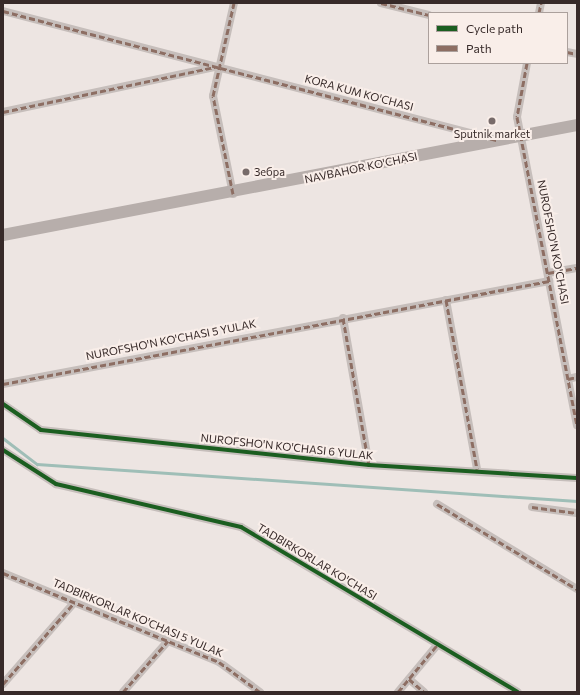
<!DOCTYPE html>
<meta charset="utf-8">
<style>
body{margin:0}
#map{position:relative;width:580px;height:695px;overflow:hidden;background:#ede5e2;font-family:Commissioner,sans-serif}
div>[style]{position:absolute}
.stream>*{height:2.5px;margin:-1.25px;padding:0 1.25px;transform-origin:1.25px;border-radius:1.25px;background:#9fbeb7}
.minor>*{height:8px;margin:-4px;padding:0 4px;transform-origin:4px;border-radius:4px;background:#c6bebb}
.secondary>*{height:12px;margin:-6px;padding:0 6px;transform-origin:6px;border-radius:6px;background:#b7aeab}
.quiet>*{height:3px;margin-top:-1.5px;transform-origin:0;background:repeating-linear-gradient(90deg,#8d6e63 0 6px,transparent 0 9px)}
.cycleway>*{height:4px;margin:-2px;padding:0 2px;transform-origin:2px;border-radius:2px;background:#1b5e20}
.dots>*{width:11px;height:11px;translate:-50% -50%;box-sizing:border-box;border:2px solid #f9eee9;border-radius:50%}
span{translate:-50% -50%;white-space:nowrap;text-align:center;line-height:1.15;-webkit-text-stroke:4px #f9eee9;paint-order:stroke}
.street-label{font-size:11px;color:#372a29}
.poi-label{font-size:11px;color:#372a29}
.left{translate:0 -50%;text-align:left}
.frame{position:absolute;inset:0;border:4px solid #372a29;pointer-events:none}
.legend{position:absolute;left:428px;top:12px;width:140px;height:52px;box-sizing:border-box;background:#f9eee9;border:1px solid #aba09c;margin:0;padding:5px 7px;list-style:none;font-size:12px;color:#372a29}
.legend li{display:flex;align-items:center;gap:8px;height:20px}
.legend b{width:20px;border:1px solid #aba09c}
</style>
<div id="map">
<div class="stream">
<i style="left:3px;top:438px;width:43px;rotate:37.4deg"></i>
<i style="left:37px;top:464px;width:541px;rotate:3.92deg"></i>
</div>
<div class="minor">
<i style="left:381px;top:3px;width:49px;rotate:14deg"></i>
<i style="left:3px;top:11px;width:506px;rotate:14.64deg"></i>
<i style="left:539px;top:13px;width:10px;rotate:-79deg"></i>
<i style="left:567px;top:52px;width:10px;rotate:11deg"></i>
<i style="left:527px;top:63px;width:55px;rotate:100.5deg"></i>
<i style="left:517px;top:117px;width:314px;rotate:79deg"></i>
<i style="left:3px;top:112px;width:216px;rotate:-12deg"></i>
<i style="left:233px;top:194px;width:100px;rotate:-101.5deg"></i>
<i style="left:213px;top:96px;width:95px;rotate:-77.3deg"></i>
<i style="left:548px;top:273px;width:29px;rotate:-10deg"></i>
<i style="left:446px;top:300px;width:172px;rotate:79.6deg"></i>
<i style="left:343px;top:318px;width:149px;rotate:80deg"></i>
<i style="left:568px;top:379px;width:9px;rotate:-13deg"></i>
<i style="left:3px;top:384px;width:556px;rotate:-10.68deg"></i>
<i style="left:3px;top:404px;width:46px;rotate:34.4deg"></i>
<i style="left:41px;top:430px;width:330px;rotate:6.1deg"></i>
<i style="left:369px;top:465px;width:208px;rotate:3.6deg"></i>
<i style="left:3px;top:450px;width:63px;rotate:32.7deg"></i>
<i style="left:56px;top:484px;width:190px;rotate:13.1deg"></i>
<i style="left:241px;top:527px;width:322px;rotate:30.8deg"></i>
<i style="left:437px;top:504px;width:164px;rotate:31.3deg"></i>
<i style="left:532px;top:507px;width:45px;rotate:7.6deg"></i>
<i style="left:3px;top:573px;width:234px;rotate:22.4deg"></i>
<i style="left:219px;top:662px;width:51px;rotate:36.2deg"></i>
<i style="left:409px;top:679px;width:20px;rotate:41deg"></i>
<i style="left:3px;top:684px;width:108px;rotate:-48.8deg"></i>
<i style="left:123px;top:692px;width:68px;rotate:-48.6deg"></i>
<i style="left:398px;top:692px;width:62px;rotate:-50.2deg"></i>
</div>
<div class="secondary">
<i style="left:3px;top:235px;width:584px;rotate:-10.85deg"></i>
</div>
<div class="quiet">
<i style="left:381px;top:3px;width:49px;rotate:14deg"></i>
<i style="left:3px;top:11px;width:510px;rotate:14.66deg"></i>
<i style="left:539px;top:13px;width:10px;rotate:-79deg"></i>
<i style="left:567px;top:52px;width:10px;rotate:11deg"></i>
<i style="left:527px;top:63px;width:55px;rotate:100.5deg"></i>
<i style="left:517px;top:117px;width:314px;rotate:79deg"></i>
<i style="left:3px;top:112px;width:217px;rotate:-12deg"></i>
<i style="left:233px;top:194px;width:100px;rotate:-101.5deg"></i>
<i style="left:213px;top:96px;width:95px;rotate:-77.3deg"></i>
<i style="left:548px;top:273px;width:29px;rotate:-10deg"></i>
<i style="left:446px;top:300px;width:172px;rotate:79.6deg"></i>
<i style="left:343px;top:318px;width:149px;rotate:80deg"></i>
<i style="left:568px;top:379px;width:9px;rotate:-13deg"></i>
<i style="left:3px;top:384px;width:556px;rotate:-10.68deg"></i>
<i style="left:437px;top:504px;width:164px;rotate:31.3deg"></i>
<i style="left:532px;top:507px;width:45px;rotate:7.6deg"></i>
<i style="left:3px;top:573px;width:234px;rotate:22.4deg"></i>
<i style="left:219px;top:662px;width:51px;rotate:36.2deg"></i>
<i style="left:409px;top:679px;width:20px;rotate:41deg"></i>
<i style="left:3px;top:684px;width:108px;rotate:-48.8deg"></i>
<i style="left:123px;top:692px;width:68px;rotate:-48.6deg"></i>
<i style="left:398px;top:692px;width:62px;rotate:-50.2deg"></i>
</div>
<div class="cycleway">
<i style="left:3px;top:404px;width:46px;rotate:34.4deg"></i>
<i style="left:41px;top:430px;width:330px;rotate:6.1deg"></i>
<i style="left:369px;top:465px;width:208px;rotate:3.6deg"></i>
<i style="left:3px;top:450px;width:63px;rotate:32.7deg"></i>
<i style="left:56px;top:484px;width:190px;rotate:13.1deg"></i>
<i style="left:241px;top:527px;width:322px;rotate:30.8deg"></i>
</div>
<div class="dots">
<i style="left:492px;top:121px;background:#776b6a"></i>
<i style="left:246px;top:172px;background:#776b6a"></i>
</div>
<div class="street-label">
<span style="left:359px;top:93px;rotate:15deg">KORA KUM KO'CHASI</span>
<span style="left:361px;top:168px;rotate:-12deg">NAVBAHOR KO'CHASI</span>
<span style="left:553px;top:242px;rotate:79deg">NUROFSHO'N KO'CHASI</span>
<span style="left:171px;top:340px;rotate:-11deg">NUROFSHO'N KO'CHASI 5 YULAK</span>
<span style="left:287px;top:447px;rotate:6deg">NUROFSHO'N KO'CHASI 6 YULAK</span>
<span style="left:317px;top:562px;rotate:31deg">TADBIRKORLAR KO'CHASI</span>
<span style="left:138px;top:618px;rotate:23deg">TADBIRKORLAR KO'CHASI 5 YULAK</span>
</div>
<div class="poi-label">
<span style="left:492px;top:134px">Sputnik market</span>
<span class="left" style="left:254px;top:172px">Зебра</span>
</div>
<div class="frame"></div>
<ul class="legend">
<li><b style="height:5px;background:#1b5e20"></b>Cycle path</li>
<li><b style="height:5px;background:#8d6e63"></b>Path</li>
</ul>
</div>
